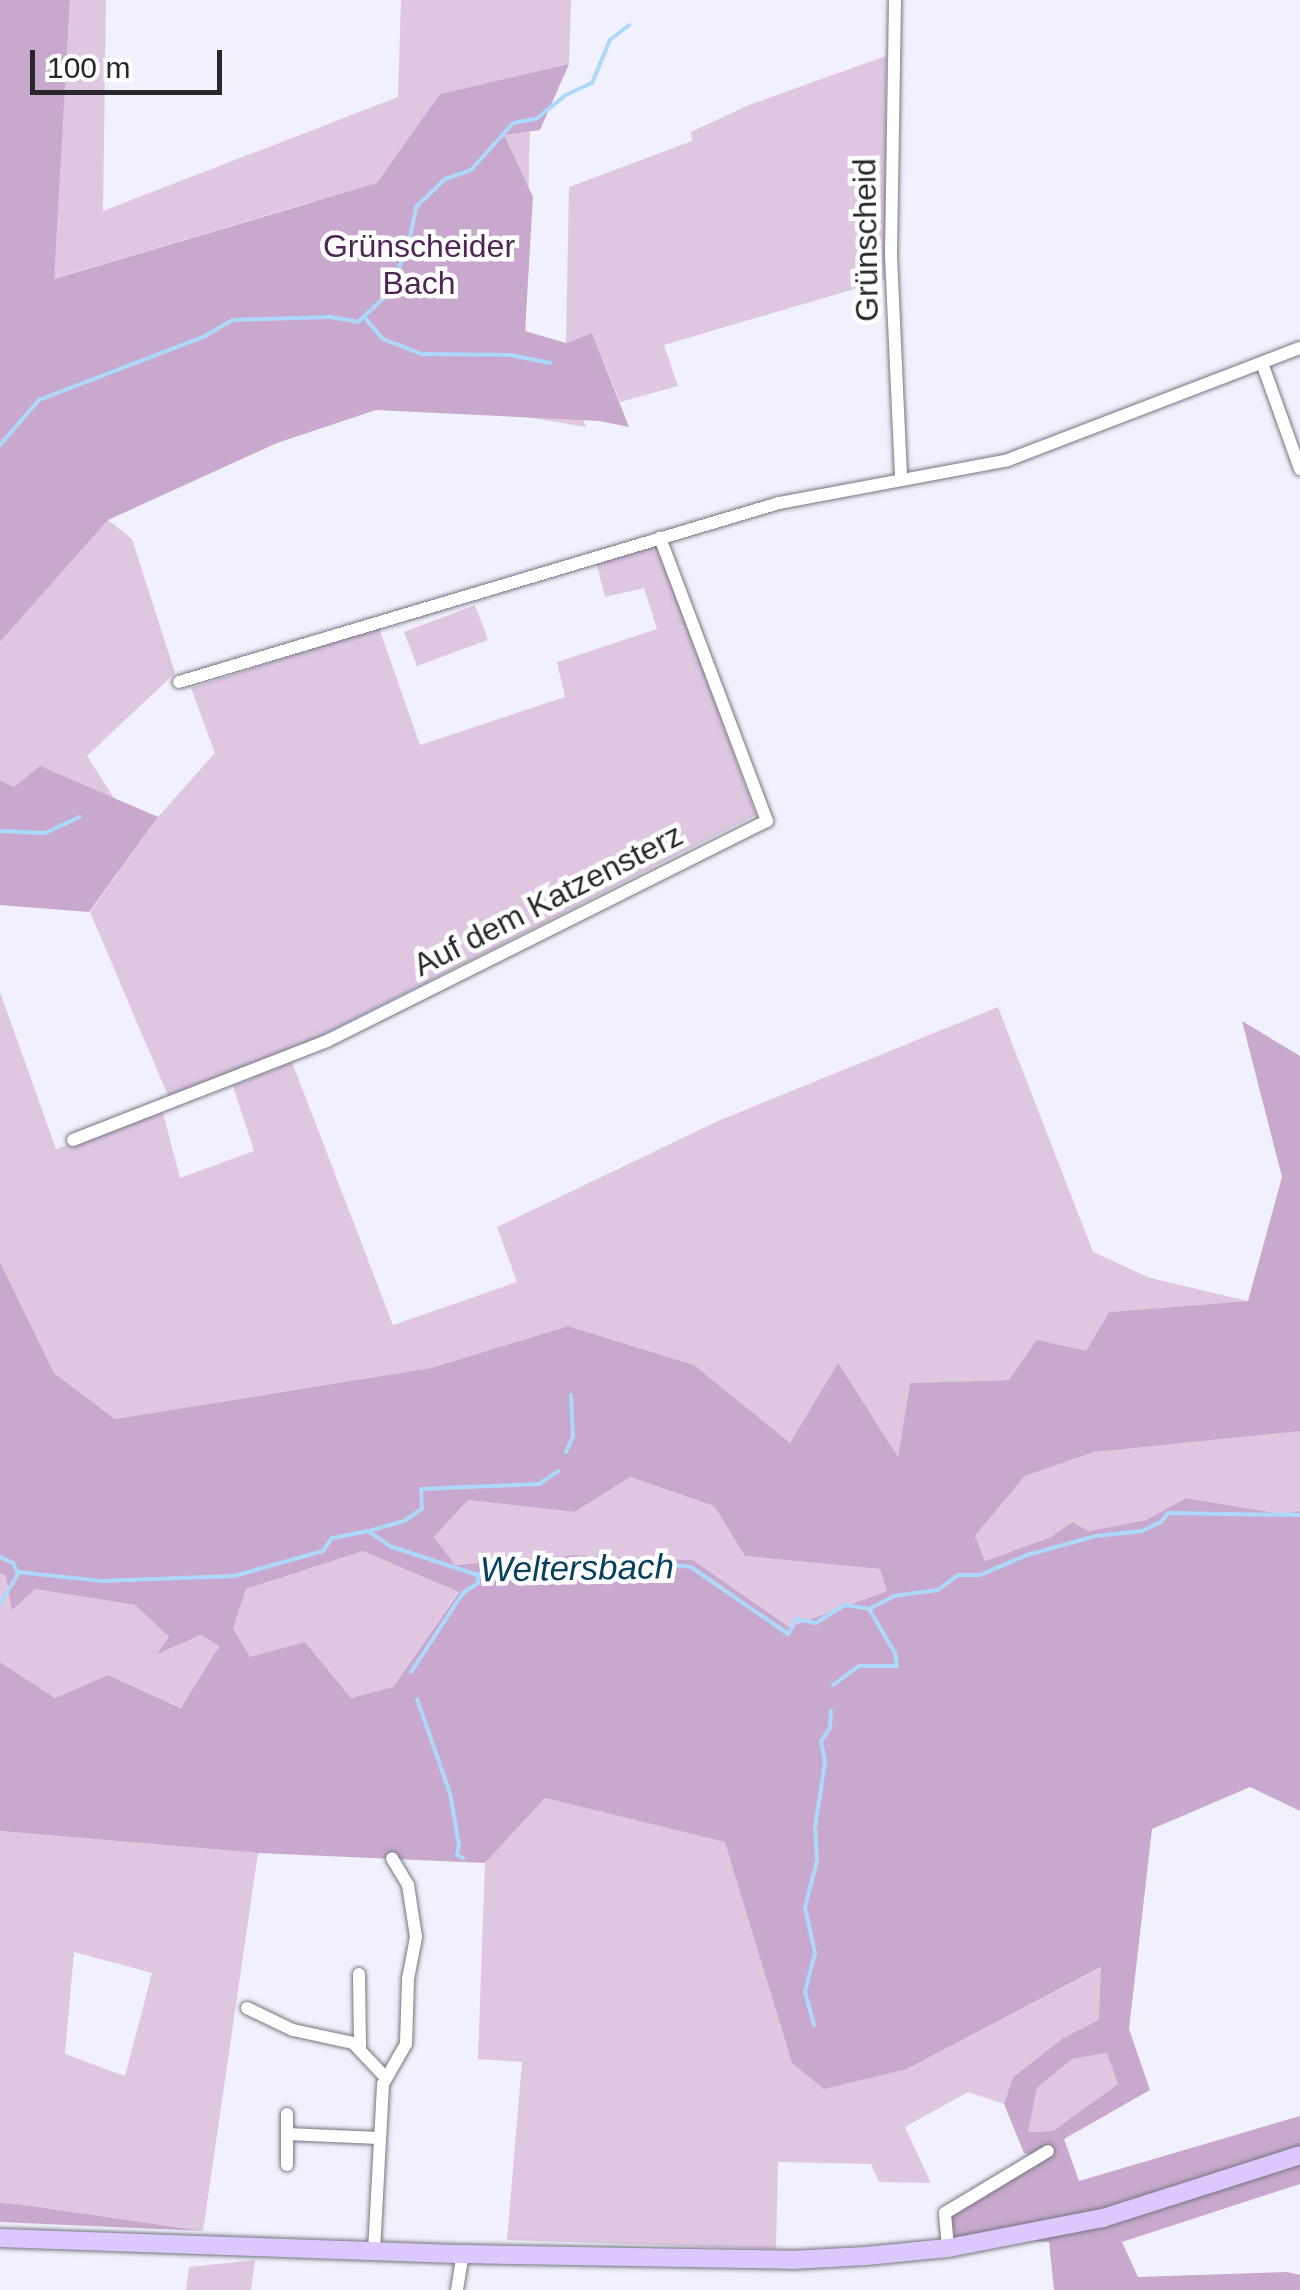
<!DOCTYPE html>
<meta charset="utf-8">
<style>
body{margin:0}
#map{position:relative;width:1300px;height:2290px;overflow:hidden;background:#f0f1fc;font-family:Helvetica,sans-serif}
div>[style]{position:absolute}
.green>*{inset:0;background:#dfc7e2}
.forest>*{inset:0;background:#c9a8cd}
.stream>*{height:4px;margin:-2px;padding:0 2px;transform-origin:2px;border-radius:2px;background:#acd9f9}
.roads{filter:drop-shadow(0 0 2px #757681) drop-shadow(0 0 2px #757681)}
.minor>*{height:12px;margin:-6px;padding:0 6px;transform-origin:6px;border-radius:6px;background:#fff}
.major>*{height:18px;margin:-9px;padding:0 9px;transform-origin:9px;border-radius:9px;background:#ddc8fd}
span{translate:-50% -50%;white-space:nowrap;text-align:center;line-height:1.15;-webkit-text-stroke:9px #fff;paint-order:stroke}
.street-label{font-size:32px;color:#28282c}
.park-label{font-size:32px;color:#4f2555}
.water-label{font-size:35px;color:#08405e;font-style:italic}
.scale{position:absolute;left:30px;top:50px;width:192px;height:45px;box-sizing:border-box;border:5px solid #28282c;border-top:0;padding-left:12px;font-size:30px;line-height:35px;white-space:nowrap;color:#28282c;-webkit-text-stroke:8px #fff;paint-order:stroke}
</style>
<div id="map">
<div class="green">
<i style="clip-path:polygon(evenodd,70px 0,106px 0,103px 211px,398px 97px,401px 0,571px 0,569px 64px,531px 73px,525px 358px,557px 348px,586px 427px,509px 414px,421px 386px,0 413px,311px 202px,53px 279px,70px 0,529px 74px,410px 138px,440px 94px,529px 74px)"></i>
<i style="clip-path:polygon(886px 56px,885px 280px,664px 345px,678px 386px,620px 402px,592px 333px,566px 343px,569px 187px,692px 141px,691px 132px,749px 105px)"></i>
<i style="clip-path:polygon(108px 520px,132px 539px,175px 673px,87px 756px,116px 801px,14px 787px,0 780px,0 642px)"></i>
<i style="clip-path:polygon(657px 544px,756px 815px,317px 1038px,169px 1098px,90px 912px,158px 817px,215px 753px,191px 688px,379px 628px,420px 745px,565px 697px,557px 662px,657px 629px,644px 588px,605px 597px,596px 562px)"></i>
<i style="clip-path:polygon(475px 605px,488px 640px,417px 666px,404px 632px)"></i>
<i style="clip-path:polygon(0 992px,56px 1149px,163px 1113px,180px 1178px,254px 1151px,233px 1086px,292px 1062px,393px 1325px,517px 1282px,497px 1227px,718px 1121px,998px 1007px,1093px 1252px,1150px 1278px,1248px 1301px,1109px 1312px,1086px 1351px,1009px 1380px,910px 1383px,898px 1458px,838px 1364px,790px 1444px,694px 1365px,568px 1326px,431px 1368px,115px 1419px,54px 1373px,0 1262px)"></i>
<i style="clip-path:polygon(1295px 1428px,1300px 1431px,1300px 1511px,1282px 1514px,1186px 1498px,1146px 1520px,1089px 1531px,1072px 1522px,1051px 1537px,985px 1561px,975px 1536px,1025px 1476px,1094px 1452px)"></i>
<i style="clip-path:polygon(630px 1477px,714px 1506px,745px 1556px,881px 1569px,887px 1591px,789px 1627px,693px 1560px,572px 1555px,454px 1565px,434px 1537px,468px 1500px,575px 1512px)"></i>
<i style="clip-path:polygon(363px 1551px,459px 1591px,393px 1687px,351px 1698px,305px 1642px,250px 1658px,233px 1628px,246px 1589px)"></i>
<i style="clip-path:polygon(0 1573px,35px 1589px,135px 1605px,169px 1637px,159px 1653px,201px 1635px,219px 1645px,182px 1708px,108px 1675px,55px 1698px,0 1662px)"></i>
<i style="clip-path:polygon(545px 1798px,726px 1842px,792px 2063px,907px 2069px,1102px 1967px,1100px 2020px,1063px 2038px,1013px 2077px,1004px 2104px,968px 2092px,905px 2127px,931px 2183px,879px 2182px,871px 2164px,778px 2162px,776px 2249px,507px 2240px,522px 2062px,478px 2059px,485px 1863px)"></i>
<i style="clip-path:polygon(evenodd,0 1831px,258px 1853px,203px 2231px,0 2203px,0 1831px,74px 1952px,152px 1973px,125px 2076px,65px 2054px,74px 1952px)"></i>
<i style="clip-path:polygon(1108px 2053px,1118px 2084px,1053px 2131px,1027px 2132px,1037px 2088px,1072px 2059px)"></i>
<i style="clip-path:polygon(255px 2260px,251px 2290px,186px 2290px,189px 2267px)"></i>
</div>
<div class="forest">
<i style="clip-path:polygon(0 0,70px 0,54px 279px,377px 183px,440px 94px,569px 64px,540px 130px,504px 135px,533px 197px,525px 331px,566px 343px,592px 333px,629px 427px,599px 421px,376px 410px,277px 443px,108px 520px,0 642px)"></i>
<i style="clip-path:polygon(40px 766px,158px 817px,89px 912px,0 905px,0 780px,14px 787px)"></i>
<i style="clip-path:polygon(evenodd,1242px 1021px,1300px 1056px,1300px 1431px,1094px 1452px,1025px 1476px,975px 1536px,985px 1561px,1051px 1537px,1072px 1522px,1089px 1531px,1146px 1520px,1186px 1498px,1282px 1514px,1300px 1511px,1300px 1811px,1250px 1787px,1152px 1829px,1129px 2029px,1150px 2090px,1064px 2139px,1079px 2181px,1300px 2116px,1300px 2184px,1122px 2242px,1138px 2277px,1287px 2272px,1300px 2275px,1300px 2290px,1054px 2290px,1049px 2242px,955px 2238px,950px 2214px,1040px 2157px,1024px 2153px,1004px 2104px,1013px 2077px,1063px 2038px,1099px 2020px,1101px 1967px,907px 2069px,824px 2089px,792px 2063px,725px 1842px,545px 1798px,485px 1863px,258px 1853px,0 1831px,0 1662px,55px 1698px,108px 1675px,181px 1708px,219px 1646px,201px 1635px,157px 1654px,169px 1637px,135px 1605px,35px 1589px,12px 1610px,6px 1576px,0 1573px,0 1262px,54px 1373px,115px 1419px,431px 1368px,568px 1326px,694px 1365px,790px 1443px,838px 1363px,898px 1457px,910px 1383px,1009px 1380px,1037px 1340px,1086px 1351px,1109px 1312px,1248px 1301px,1282px 1177px,1242px 1021px,630px 1477px,714px 1506px,745px 1556px,880px 1569px,887px 1591px,789px 1627px,693px 1560px,572px 1555px,455px 1565px,434px 1537px,468px 1500px,575px 1512px,630px 1477px,1242px 1021px,363px 1551px,459px 1592px,393px 1687px,351px 1698px,305px 1642px,250px 1657px,233px 1628px,246px 1589px,363px 1551px,1242px 1021px,1107px 2053px,1118px 2084px,1053px 2131px,1028px 2132px,1037px 2088px,1072px 2059px,1107px 2053px)"></i>
<i style="clip-path:polygon(0 2203px,15px 2204px,203px 2231px,0 2222px)"></i>
</div>
<div class="stream">
<i style="left:364px;top:317px;width:29px;rotate:49deg"></i>
<i style="left:383px;top:339px;width:42px;rotate:21deg"></i>
<i style="left:422px;top:354px;width:88px;rotate:0.7deg"></i>
<i style="left:510px;top:355px;width:41px;rotate:11.3deg"></i>
<i style="left:0;top:445px;width:60px;rotate:-49.1deg"></i>
<i style="left:39px;top:400px;width:176px;rotate:-21deg"></i>
<i style="left:203px;top:337px;width:34px;rotate:-30deg"></i>
<i style="left:232px;top:320px;width:99px;rotate:-1.7deg"></i>
<i style="left:331px;top:317px;width:27px;rotate:10deg"></i>
<i style="left:358px;top:322px;width:41px;rotate:-43deg"></i>
<i style="left:388px;top:294px;width:52px;rotate:-67.4deg"></i>
<i style="left:408px;top:246px;width:40px;rotate:-78deg"></i>
<i style="left:416px;top:207px;width:40px;rotate:-44deg"></i>
<i style="left:445px;top:179px;width:28px;rotate:-19deg"></i>
<i style="left:471px;top:170px;width:63px;rotate:-48.2deg"></i>
<i style="left:513px;top:123px;width:23px;rotate:-10deg"></i>
<i style="left:536px;top:119px;width:38px;rotate:-39deg"></i>
<i style="left:566px;top:95px;width:29px;rotate:-25deg"></i>
<i style="left:592px;top:83px;width:47px;rotate:-67.3deg"></i>
<i style="left:610px;top:40px;width:24px;rotate:-38deg"></i>
<i style="left:0;top:831px;width:45px;rotate:2.5deg"></i>
<i style="left:45px;top:833px;width:38px;rotate:-25deg"></i>
<i style="left:566px;top:1452px;width:17px;rotate:-66deg"></i>
<i style="left:573px;top:1436px;width:41px;rotate:-92.8deg"></i>
<i style="left:369px;top:1531px;width:36px;rotate:-16deg"></i>
<i style="left:404px;top:1521px;width:22px;rotate:-34deg"></i>
<i style="left:422px;top:1509px;width:20px;rotate:-93deg"></i>
<i style="left:421px;top:1489px;width:118px;rotate:-2.4deg"></i>
<i style="left:539px;top:1484px;width:23px;rotate:-34deg"></i>
<i style="left:0;top:1557px;width:14px;rotate:25deg"></i>
<i style="left:13px;top:1563px;width:10px;rotate:66deg"></i>
<i style="left:17px;top:1572px;width:85px;rotate:6deg"></i>
<i style="left:102px;top:1581px;width:132px;rotate:-2.2deg"></i>
<i style="left:234px;top:1576px;width:92px;rotate:-15.7deg"></i>
<i style="left:323px;top:1551px;width:16px;rotate:-55deg"></i>
<i style="left:332px;top:1538px;width:37px;rotate:-11deg"></i>
<i style="left:368px;top:1531px;width:29px;rotate:34deg"></i>
<i style="left:392px;top:1547px;width:90px;rotate:18deg"></i>
<i style="left:478px;top:1575px;width:20px;rotate:-33deg"></i>
<i style="left:495px;top:1564px;width:53px;rotate:-2.2deg"></i>
<i style="left:548px;top:1562px;width:81px;rotate:-1.4deg"></i>
<i style="left:629px;top:1560px;width:62px;rotate:6.4deg"></i>
<i style="left:691px;top:1567px;width:118px;rotate:34.6deg"></i>
<i style="left:788px;top:1634px;width:17px;rotate:-59deg"></i>
<i style="left:797px;top:1619px;width:19px;rotate:12deg"></i>
<i style="left:816px;top:1623px;width:34px;rotate:-32deg"></i>
<i style="left:845px;top:1605px;width:24px;rotate:9deg"></i>
<i style="left:869px;top:1609px;width:28px;rotate:-27deg"></i>
<i style="left:894px;top:1596px;width:44px;rotate:-7.8deg"></i>
<i style="left:938px;top:1590px;width:25px;rotate:-37deg"></i>
<i style="left:958px;top:1575px;width:22px"></i>
<i style="left:980px;top:1575px;width:51px;rotate:-23.1deg"></i>
<i style="left:1027px;top:1555px;width:72px;rotate:-15.4deg"></i>
<i style="left:1096px;top:1536px;width:46px;rotate:-6.2deg"></i>
<i style="left:1142px;top:1531px;width:21px;rotate:-25deg"></i>
<i style="left:1161px;top:1522px;width:11px;rotate:-52deg"></i>
<i style="left:1168px;top:1513px;width:132px;rotate:0.9deg"></i>
<i style="left:0;top:1604px;width:37px;rotate:-59deg"></i>
<i style="left:411px;top:1672px;width:95px;rotate:-56.6deg"></i>
<i style="left:463px;top:1593px;width:18px;rotate:-34deg"></i>
<i style="left:478px;top:1583px;width:8px;rotate:-90deg"></i>
<i style="left:833px;top:1685px;width:32px;rotate:-36deg"></i>
<i style="left:859px;top:1666px;width:38px"></i>
<i style="left:897px;top:1666px;width:13px;rotate:-99deg"></i>
<i style="left:895px;top:1653px;width:51px;rotate:-120.6deg"></i>
<i style="left:417px;top:1699px;width:100px;rotate:70.7deg"></i>
<i style="left:450px;top:1793px;width:53px;rotate:80.2deg"></i>
<i style="left:459px;top:1845px;width:10px;rotate:101deg"></i>
<i style="left:457px;top:1855px;width:7px;rotate:27deg"></i>
<i style="left:814px;top:2025px;width:34px;rotate:-105deg"></i>
<i style="left:805px;top:1992px;width:40px;rotate:-75.6deg"></i>
<i style="left:815px;top:1953px;width:47px;rotate:-102.3deg"></i>
<i style="left:805px;top:1907px;width:48px;rotate:-75.4deg"></i>
<i style="left:817px;top:1861px;width:33px;rotate:-93deg"></i>
<i style="left:815px;top:1828px;width:66px;rotate:-81.3deg"></i>
<i style="left:825px;top:1763px;width:22px;rotate:-100deg"></i>
<i style="left:821px;top:1741px;width:16px;rotate:-55deg"></i>
<i style="left:830px;top:1728px;width:17px;rotate:-87deg"></i>
</div>
<div class="roads">
<div class="minor">
<i style="left:895px;top:0;width:256px;rotate:90.9deg"></i>
<i style="left:891px;top:256px;width:223px;rotate:87.4deg"></i>
<i style="left:1262px;top:363px;width:113px;rotate:70.3deg"></i>
<i style="left:179px;top:682px;width:626px;rotate:-16.61deg"></i>
<i style="left:779px;top:503px;width:233px;rotate:-10.6deg"></i>
<i style="left:1008px;top:460px;width:313px;rotate:-21deg"></i>
<i style="left:73px;top:1140px;width:273px;rotate:-21.3deg"></i>
<i style="left:327px;top:1041px;width:492px;rotate:-26.6deg"></i>
<i style="left:767px;top:821px;width:303px;rotate:-110.7deg"></i>
<i style="left:359px;top:1974px;width:73px;rotate:89.2deg"></i>
<i style="left:247px;top:2008px;width:51px;rotate:25.6deg"></i>
<i style="left:293px;top:2030px;width:61px;rotate:12.2deg"></i>
<i style="left:353px;top:2043px;width:48px;rotate:46.7deg"></i>
<i style="left:287px;top:2134px;width:92px;rotate:2.5deg"></i>
<i style="left:287px;top:2165px;width:51px;rotate:-90deg"></i>
<i style="left:948px;top:2248px;width:35px;rotate:-95deg"></i>
<i style="left:945px;top:2213px;width:120px;rotate:-31deg"></i>
<i style="left:374px;top:2251px;width:167px;rotate:-86.9deg"></i>
<i style="left:383px;top:2084px;width:46px;rotate:-60.1deg"></i>
<i style="left:406px;top:2044px;width:65px;rotate:-88.2deg"></i>
<i style="left:408px;top:1979px;width:43px;rotate:-79.2deg"></i>
<i style="left:416px;top:1937px;width:53px;rotate:-98.7deg"></i>
<i style="left:408px;top:1885px;width:31px;rotate:-121deg"></i>
<i style="left:457px;top:2290px;width:36px;rotate:-81deg"></i>
</div>
<div class="major">
<i style="left:0;top:2238px;width:463px;rotate:2deg"></i>
<i style="left:463px;top:2254px;width:329px;rotate:1deg"></i>
<i style="left:792px;top:2260px;width:74px;rotate:-3.1deg"></i>
<i style="left:866px;top:2256px;width:82px;rotate:-5.6deg"></i>
<i style="left:948px;top:2248px;width:158px;rotate:-11deg"></i>
<i style="left:1103px;top:2218px;width:207px;rotate:-17.7deg"></i>
</div>
</div>
<div class="street-label">
<span style="left:866px;top:240px;rotate:-91deg">Grünscheid</span>
<span style="left:548px;top:900px;rotate:-27deg">Auf dem Katzensterz</span>
</div>
<div class="park-label">
<span style="left:419px;top:265px">Grünscheider<br>Bach</span>
</div>
<div class="water-label">
<span style="left:577px;top:1568px;rotate:-1deg">Weltersbach</span>
</div>
<div class="scale">100 m</div>
</div>
